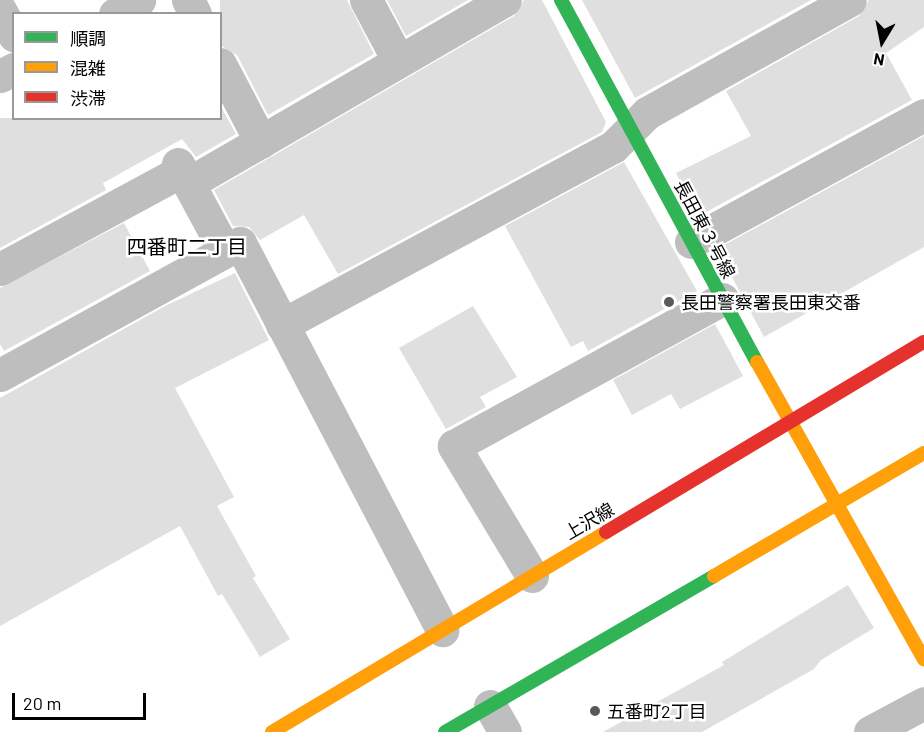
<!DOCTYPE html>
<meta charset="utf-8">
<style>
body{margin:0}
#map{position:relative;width:924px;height:732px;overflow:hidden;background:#fff;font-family:Barlow,"Noto Sans JP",sans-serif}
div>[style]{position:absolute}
.building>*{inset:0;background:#dfdfdf}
.street>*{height:33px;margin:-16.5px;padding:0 16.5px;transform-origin:16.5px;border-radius:16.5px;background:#bebebe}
.fast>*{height:14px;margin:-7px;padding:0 7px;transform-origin:7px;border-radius:7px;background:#30b455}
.slow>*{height:14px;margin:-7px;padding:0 7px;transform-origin:7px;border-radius:7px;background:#ff9f0a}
.jam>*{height:14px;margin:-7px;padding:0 7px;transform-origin:7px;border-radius:7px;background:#e5322d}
.dots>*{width:16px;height:16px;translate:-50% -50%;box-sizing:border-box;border:3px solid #fff;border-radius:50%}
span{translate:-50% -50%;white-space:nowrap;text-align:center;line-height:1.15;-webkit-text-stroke:5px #fff;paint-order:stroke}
.street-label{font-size:18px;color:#000}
.poi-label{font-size:18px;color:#000}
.left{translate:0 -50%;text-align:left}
.neighbourhood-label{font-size:20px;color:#000}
.legend{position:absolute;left:12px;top:12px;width:210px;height:108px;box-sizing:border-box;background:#fff;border:2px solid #999;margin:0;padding:8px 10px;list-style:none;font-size:18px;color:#000}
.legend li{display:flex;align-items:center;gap:12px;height:30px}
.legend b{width:30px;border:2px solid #999}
.north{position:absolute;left:852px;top:12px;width:60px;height:60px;-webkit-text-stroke:4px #fff;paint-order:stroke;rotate:190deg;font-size:16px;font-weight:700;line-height:24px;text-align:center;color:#000}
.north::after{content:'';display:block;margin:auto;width:21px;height:27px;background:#000;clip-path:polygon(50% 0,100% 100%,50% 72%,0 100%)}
.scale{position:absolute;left:12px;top:693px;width:134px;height:27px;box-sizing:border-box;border:3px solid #000;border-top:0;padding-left:8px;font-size:18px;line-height:21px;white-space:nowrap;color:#000;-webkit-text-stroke:4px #fff;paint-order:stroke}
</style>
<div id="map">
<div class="building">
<i style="clip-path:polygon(220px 0,347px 0,374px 54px,268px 115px,237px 55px,220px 45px)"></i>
<i style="clip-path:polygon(387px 0,468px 0,406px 36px)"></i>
<i style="clip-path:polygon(524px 0,542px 0,606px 122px,602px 132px,338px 274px,304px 215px,260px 240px,249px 227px,233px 226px,214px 190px,514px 16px)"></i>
<i style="clip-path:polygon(582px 0,811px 0,635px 98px)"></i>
<i style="clip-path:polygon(869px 0,924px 0,924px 27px,886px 53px,912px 100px,699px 216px,676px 173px,751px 136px,726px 91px,859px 16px)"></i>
<i style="clip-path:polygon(220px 105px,236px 134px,196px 157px,182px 139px,103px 183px,106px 190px,0 248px,0 118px,220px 118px)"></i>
<i style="clip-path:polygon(924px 136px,924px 247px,764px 337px,717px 249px)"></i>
<i style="clip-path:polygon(624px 162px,697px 291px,588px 351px,583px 341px,571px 347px,505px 226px)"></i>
<i style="clip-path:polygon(124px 223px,150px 271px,4px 351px,0 344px,0 288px)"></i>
<i style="clip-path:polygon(235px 273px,269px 340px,175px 388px,234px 497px,217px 506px,256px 576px,253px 578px,290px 639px,260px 657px,222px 594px,218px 596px,180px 526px,0 626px,0 398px,167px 305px)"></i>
<i style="clip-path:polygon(473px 306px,517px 377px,480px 397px,486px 407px,446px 429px,399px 348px)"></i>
<i style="clip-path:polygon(715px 324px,743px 376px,680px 409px,671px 394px,632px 415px,613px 380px)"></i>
<i style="clip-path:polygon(848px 585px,874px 628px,821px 660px,814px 669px,702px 732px,603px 732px,724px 665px,722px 662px)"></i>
</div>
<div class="street">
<i style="left:188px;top:0;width:16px;rotate:63deg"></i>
<i style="left:366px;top:0;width:68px;rotate:61.9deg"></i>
<i style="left:0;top:10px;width:29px;rotate:61deg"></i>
<i style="left:115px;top:14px;width:28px;rotate:-30deg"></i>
<i style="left:220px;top:64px;width:88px;rotate:62.3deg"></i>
<i style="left:0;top:76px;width:16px;rotate:-27deg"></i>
<i style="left:178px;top:164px;width:99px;rotate:61.6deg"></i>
<i style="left:189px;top:183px;width:365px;rotate:-30.1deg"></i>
<i style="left:691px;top:242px;width:265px;rotate:-28.6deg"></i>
<i style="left:0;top:269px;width:206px;rotate:-28.4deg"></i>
<i style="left:282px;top:325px;width:376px;rotate:-28.3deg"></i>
<i style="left:613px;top:147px;width:48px;rotate:-45deg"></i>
<i style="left:647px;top:113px;width:232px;rotate:-29.1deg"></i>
<i style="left:0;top:375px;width:274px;rotate:-28.8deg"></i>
<i style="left:240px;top:243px;width:437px;rotate:62.4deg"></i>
<i style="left:532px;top:576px;width:152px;rotate:-121deg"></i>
<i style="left:454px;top:446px;width:306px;rotate:-28.7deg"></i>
<i style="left:490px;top:706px;width:30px;rotate:60deg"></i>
<i style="left:870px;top:732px;width:61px;rotate:-28.2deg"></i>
</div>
<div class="fast">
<i style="left:561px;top:0;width:412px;rotate:61.6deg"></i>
<i style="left:445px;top:732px;width:311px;rotate:-30.1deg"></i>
</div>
<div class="slow">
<i style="left:757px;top:362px;width:341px;rotate:60.7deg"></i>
<i style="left:714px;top:576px;width:243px;rotate:-30.4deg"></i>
<i style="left:272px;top:732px;width:389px;rotate:-30.9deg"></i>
</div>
<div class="jam">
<i style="left:606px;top:532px;width:370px;rotate:-30.9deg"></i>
</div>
<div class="dots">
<i style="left:669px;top:302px;background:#595959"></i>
<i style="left:595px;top:711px;background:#595959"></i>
</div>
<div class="street-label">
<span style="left:705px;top:229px;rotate:62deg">長田東３号線</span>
<span style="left:589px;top:521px;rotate:-30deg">上沢線</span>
</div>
<div class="poi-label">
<span class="left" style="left:681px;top:302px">長田警察署長田東交番</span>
<span class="left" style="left:607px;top:711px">五番町2丁目</span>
</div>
<div class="neighbourhood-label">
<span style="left:187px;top:246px">四番町二丁目</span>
</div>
<ul class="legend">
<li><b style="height:8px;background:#30b455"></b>順調</li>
<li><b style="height:8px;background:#ff9f0a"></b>混雑</li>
<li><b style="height:8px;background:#e5322d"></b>渋滞</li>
</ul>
<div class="north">N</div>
<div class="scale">20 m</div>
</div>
